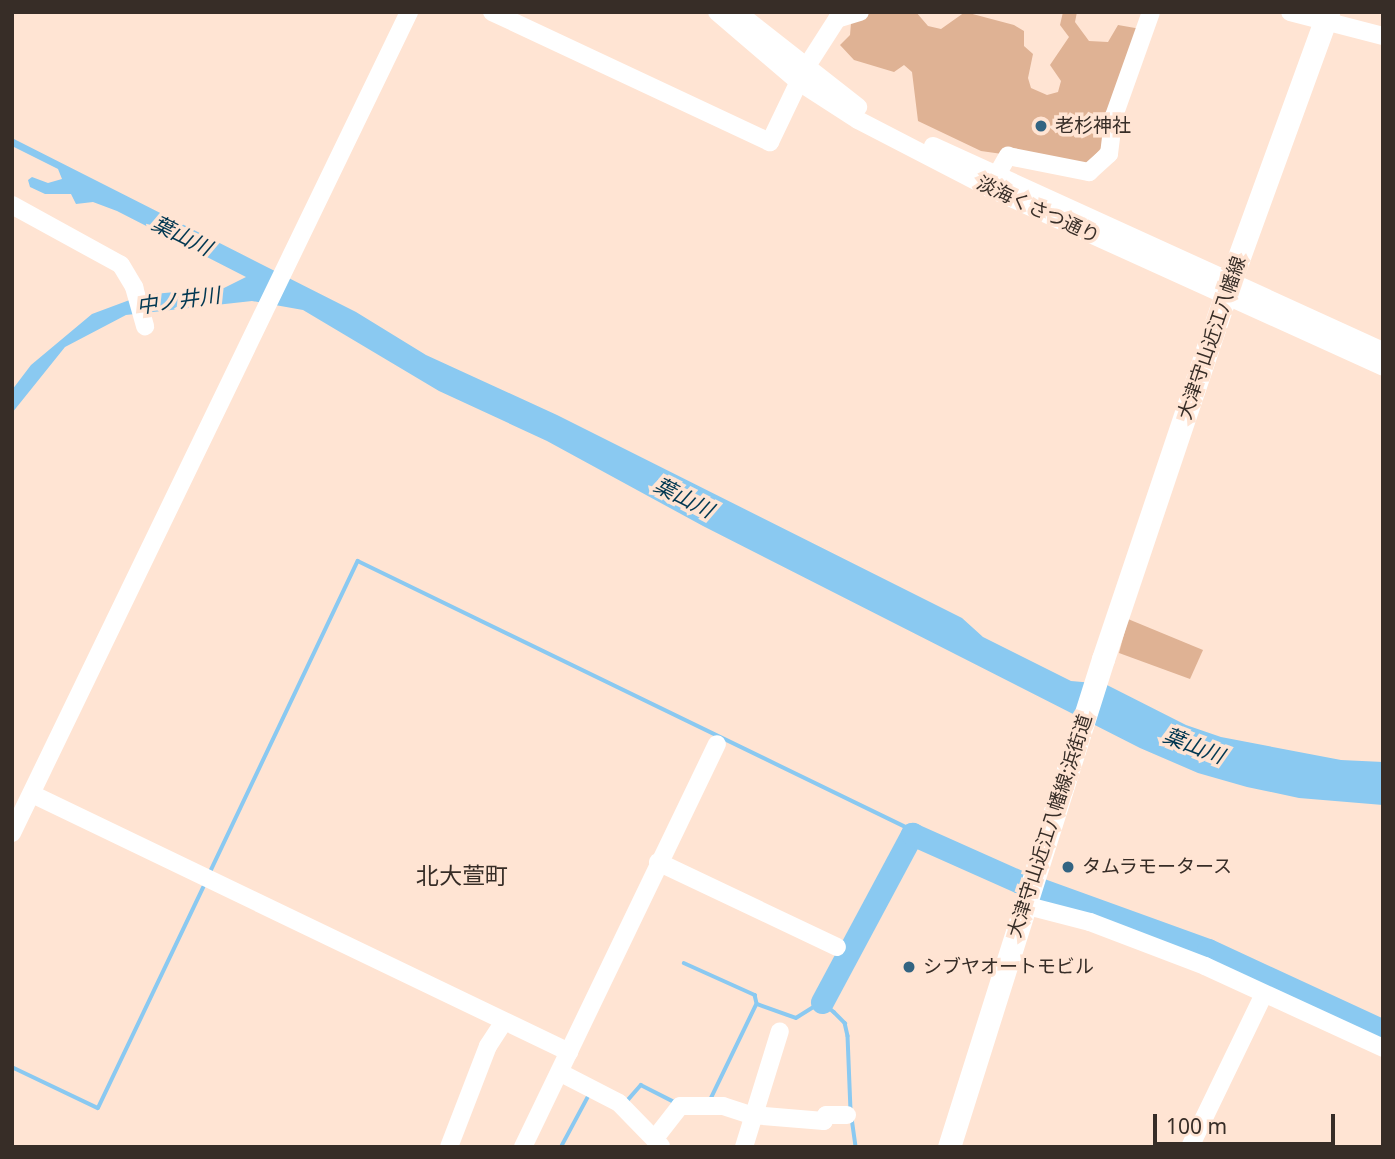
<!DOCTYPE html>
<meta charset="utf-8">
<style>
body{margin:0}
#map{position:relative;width:1395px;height:1159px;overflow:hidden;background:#ffe4d3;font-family:"Noto Sans","Noto Sans JP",sans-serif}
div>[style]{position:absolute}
.green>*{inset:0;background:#dfb294}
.water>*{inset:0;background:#8ac9f1}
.stream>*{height:3.5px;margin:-1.75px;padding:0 1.75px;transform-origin:1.75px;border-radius:1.75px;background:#8ac9f1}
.river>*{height:23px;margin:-11.5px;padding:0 11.5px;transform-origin:11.5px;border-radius:11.5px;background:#8ac9f1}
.minor>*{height:18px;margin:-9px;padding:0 9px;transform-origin:9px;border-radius:9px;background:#fff}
.major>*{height:23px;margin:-11.5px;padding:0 11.5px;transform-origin:11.5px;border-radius:11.5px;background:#fff}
.dots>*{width:19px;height:19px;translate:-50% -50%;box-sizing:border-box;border:4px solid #ffe4d3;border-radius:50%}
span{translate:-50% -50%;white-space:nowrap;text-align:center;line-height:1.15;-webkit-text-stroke:7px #ffe4d3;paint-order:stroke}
.poi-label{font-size:19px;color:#372d27}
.left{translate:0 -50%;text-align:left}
.street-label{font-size:19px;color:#372d27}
.water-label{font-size:21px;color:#003751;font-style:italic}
.quarter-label{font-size:23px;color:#372d27}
.frame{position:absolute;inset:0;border:14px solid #372d27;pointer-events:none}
.scale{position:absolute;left:1153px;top:1114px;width:182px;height:32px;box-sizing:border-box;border:4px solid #372d27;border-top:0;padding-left:9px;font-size:21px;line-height:24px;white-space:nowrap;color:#372d27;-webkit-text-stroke:5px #ffe4d3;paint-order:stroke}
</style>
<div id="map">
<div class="green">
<i style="clip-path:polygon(871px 12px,916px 12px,928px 26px,941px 29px,965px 12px,1014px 25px,1024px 31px,1024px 46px,1033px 54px,1028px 78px,1031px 88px,1047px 95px,1058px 92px,1061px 81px,1050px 65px,1069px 37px,1060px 25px,1063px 12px,1077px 12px,1075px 22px,1089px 41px,1108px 42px,1118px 25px,1141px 29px,1103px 146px,1085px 166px,981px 151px,918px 121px,912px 72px,904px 65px,894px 72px,854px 60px,840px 45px,850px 35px,851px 23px)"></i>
<i style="clip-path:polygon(1128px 619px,1203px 650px,1190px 679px,1119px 653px)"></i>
</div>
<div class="water">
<i style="clip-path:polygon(12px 138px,356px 312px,426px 355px,557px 415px,962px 618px,983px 637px,1071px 681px,1105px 684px,1186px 725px,1221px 737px,1341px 760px,1383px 762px,1383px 805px,1299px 798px,1247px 787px,1198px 773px,1140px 748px,703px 526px,547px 441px,439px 391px,303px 310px,252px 301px,126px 315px,65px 347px,12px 413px,12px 390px,31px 365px,92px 314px,143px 295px,197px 290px,207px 285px,224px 288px,246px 277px,117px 211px,93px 202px,76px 204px,71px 194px,45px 194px,30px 187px,28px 180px,32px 177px,48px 183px,62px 179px,58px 169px,12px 146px)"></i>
</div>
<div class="stream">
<i style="left:210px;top:872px;width:344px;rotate:-64.6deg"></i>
<i style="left:358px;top:561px;width:614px;rotate:25.9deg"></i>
<i style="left:910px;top:829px;width:5px;rotate:68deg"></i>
<i style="left:684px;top:963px;width:78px;rotate:24.3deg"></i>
<i style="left:755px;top:995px;width:9px;rotate:77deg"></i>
<i style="left:757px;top:1004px;width:41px;rotate:19.7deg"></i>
<i style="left:796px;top:1018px;width:31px;rotate:-32deg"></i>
<i style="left:822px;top:1002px;width:16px;rotate:40deg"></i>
<i style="left:834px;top:1012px;width:16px;rotate:45deg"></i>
<i style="left:845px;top:1023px;width:13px;rotate:77deg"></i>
<i style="left:848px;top:1036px;width:75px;rotate:87.7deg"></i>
<i style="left:12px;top:1067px;width:95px;rotate:25.5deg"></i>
<i style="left:98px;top:1108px;width:244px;rotate:-64.5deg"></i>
<i style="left:711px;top:1098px;width:103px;rotate:-64.2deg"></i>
<i style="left:627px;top:1101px;width:21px;rotate:-49deg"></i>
<i style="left:641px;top:1085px;width:39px;rotate:27deg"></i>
<i style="left:852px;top:1118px;width:29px;rotate:82deg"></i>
<i style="left:561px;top:1147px;width:61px;rotate:-61.8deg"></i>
</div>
<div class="river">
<i style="left:822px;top:1002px;width:191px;rotate:-61.8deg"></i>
<i style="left:912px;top:834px;width:118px;rotate:24deg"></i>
<i style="left:1020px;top:882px;width:200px;rotate:19.9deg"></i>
<i style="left:1208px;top:950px;width:193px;rotate:24.8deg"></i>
</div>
<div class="minor">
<i style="left:492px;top:12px;width:307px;rotate:25.1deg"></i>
<i style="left:770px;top:142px;width:81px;rotate:-64.4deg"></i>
<i style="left:805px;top:69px;width:59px;rotate:-57.4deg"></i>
<i style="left:837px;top:19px;width:24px;rotate:-17deg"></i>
<i style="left:717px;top:12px;width:108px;rotate:40.5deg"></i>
<i style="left:799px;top:82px;width:70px;rotate:32.8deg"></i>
<i style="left:858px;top:120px;width:148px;rotate:27.4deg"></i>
<i style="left:989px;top:188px;width:433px;rotate:24.4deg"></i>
<i style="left:737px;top:12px;width:154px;rotate:38.1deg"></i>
<i style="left:1290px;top:12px;width:96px;rotate:14.5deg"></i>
<i style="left:933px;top:146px;width:494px;rotate:24.5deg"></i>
<i style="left:991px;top:185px;width:34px;rotate:-60deg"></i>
<i style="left:1008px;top:156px;width:83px;rotate:11.2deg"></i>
<i style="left:1089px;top:172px;width:27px;rotate:-42deg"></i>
<i style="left:1109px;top:154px;width:38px;rotate:-83deg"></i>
<i style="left:1114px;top:116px;width:110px;rotate:-70.4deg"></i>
<i style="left:12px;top:205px;width:124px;rotate:28.8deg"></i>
<i style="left:121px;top:265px;width:26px;rotate:59deg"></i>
<i style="left:134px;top:287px;width:41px;rotate:74.2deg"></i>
<i style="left:32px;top:794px;width:596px;rotate:25.66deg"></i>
<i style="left:12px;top:833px;width:912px;rotate:-64.19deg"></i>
<i style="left:658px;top:862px;width:198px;rotate:25.4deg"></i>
<i style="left:1024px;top:905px;width:68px;rotate:14.4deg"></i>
<i style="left:1090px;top:922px;width:123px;rotate:20.9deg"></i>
<i style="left:1205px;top:966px;width:196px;rotate:24.7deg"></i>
<i style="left:561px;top:1073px;width:65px;rotate:27.3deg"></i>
<i style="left:619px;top:1103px;width:60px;rotate:45.7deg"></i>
<i style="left:656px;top:1137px;width:39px;rotate:-52deg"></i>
<i style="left:680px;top:1106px;width:43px"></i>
<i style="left:723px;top:1106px;width:29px;rotate:18deg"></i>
<i style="left:751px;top:1115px;width:73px;rotate:4.7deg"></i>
<i style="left:824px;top:1121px;width:6px;rotate:-72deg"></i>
<i style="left:826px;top:1115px;width:21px"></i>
<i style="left:449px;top:1147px;width:108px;rotate:-68.9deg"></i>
<i style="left:488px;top:1046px;width:27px;rotate:-57deg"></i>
<i style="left:523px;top:1147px;width:447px;rotate:-64.3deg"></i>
<i style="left:744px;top:1147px;width:121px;rotate:-72.8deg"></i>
<i style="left:1190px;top:1147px;width:170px;rotate:-64.2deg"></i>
</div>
<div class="major">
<i style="left:949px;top:1147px;width:512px;rotate:-72.49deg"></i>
<i style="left:1103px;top:659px;width:401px;rotate:-71.4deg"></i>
<i style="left:1231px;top:279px;width:284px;rotate:-70deg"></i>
</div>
<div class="dots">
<i style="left:1041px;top:126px;background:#336482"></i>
<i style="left:1068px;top:867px;background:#336482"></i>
<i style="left:909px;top:967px;background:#336482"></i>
</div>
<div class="poi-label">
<span class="left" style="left:1055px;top:126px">老杉神社</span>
<span class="left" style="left:1082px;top:867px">タムラモータース</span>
<span class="left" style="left:923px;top:967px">シブヤオートモビル</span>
</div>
<div class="street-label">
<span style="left:1038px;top:210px;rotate:25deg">淡海くさつ通り</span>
<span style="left:1212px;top:338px;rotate:-71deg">大津守山近江八幡線</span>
<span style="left:1050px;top:826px;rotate:-72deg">大津守山近江八幡線;浜街道</span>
</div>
<div class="water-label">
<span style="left:182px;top:235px;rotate:26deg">葉山川</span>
<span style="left:178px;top:300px;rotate:-8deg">中ノ井川</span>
<span style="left:684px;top:497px;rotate:27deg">葉山川</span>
<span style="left:1194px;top:745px;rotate:21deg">葉山川</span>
</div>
<div class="quarter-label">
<span style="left:462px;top:875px">北大萱町</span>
</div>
<div class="frame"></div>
<div class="scale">100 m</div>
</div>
